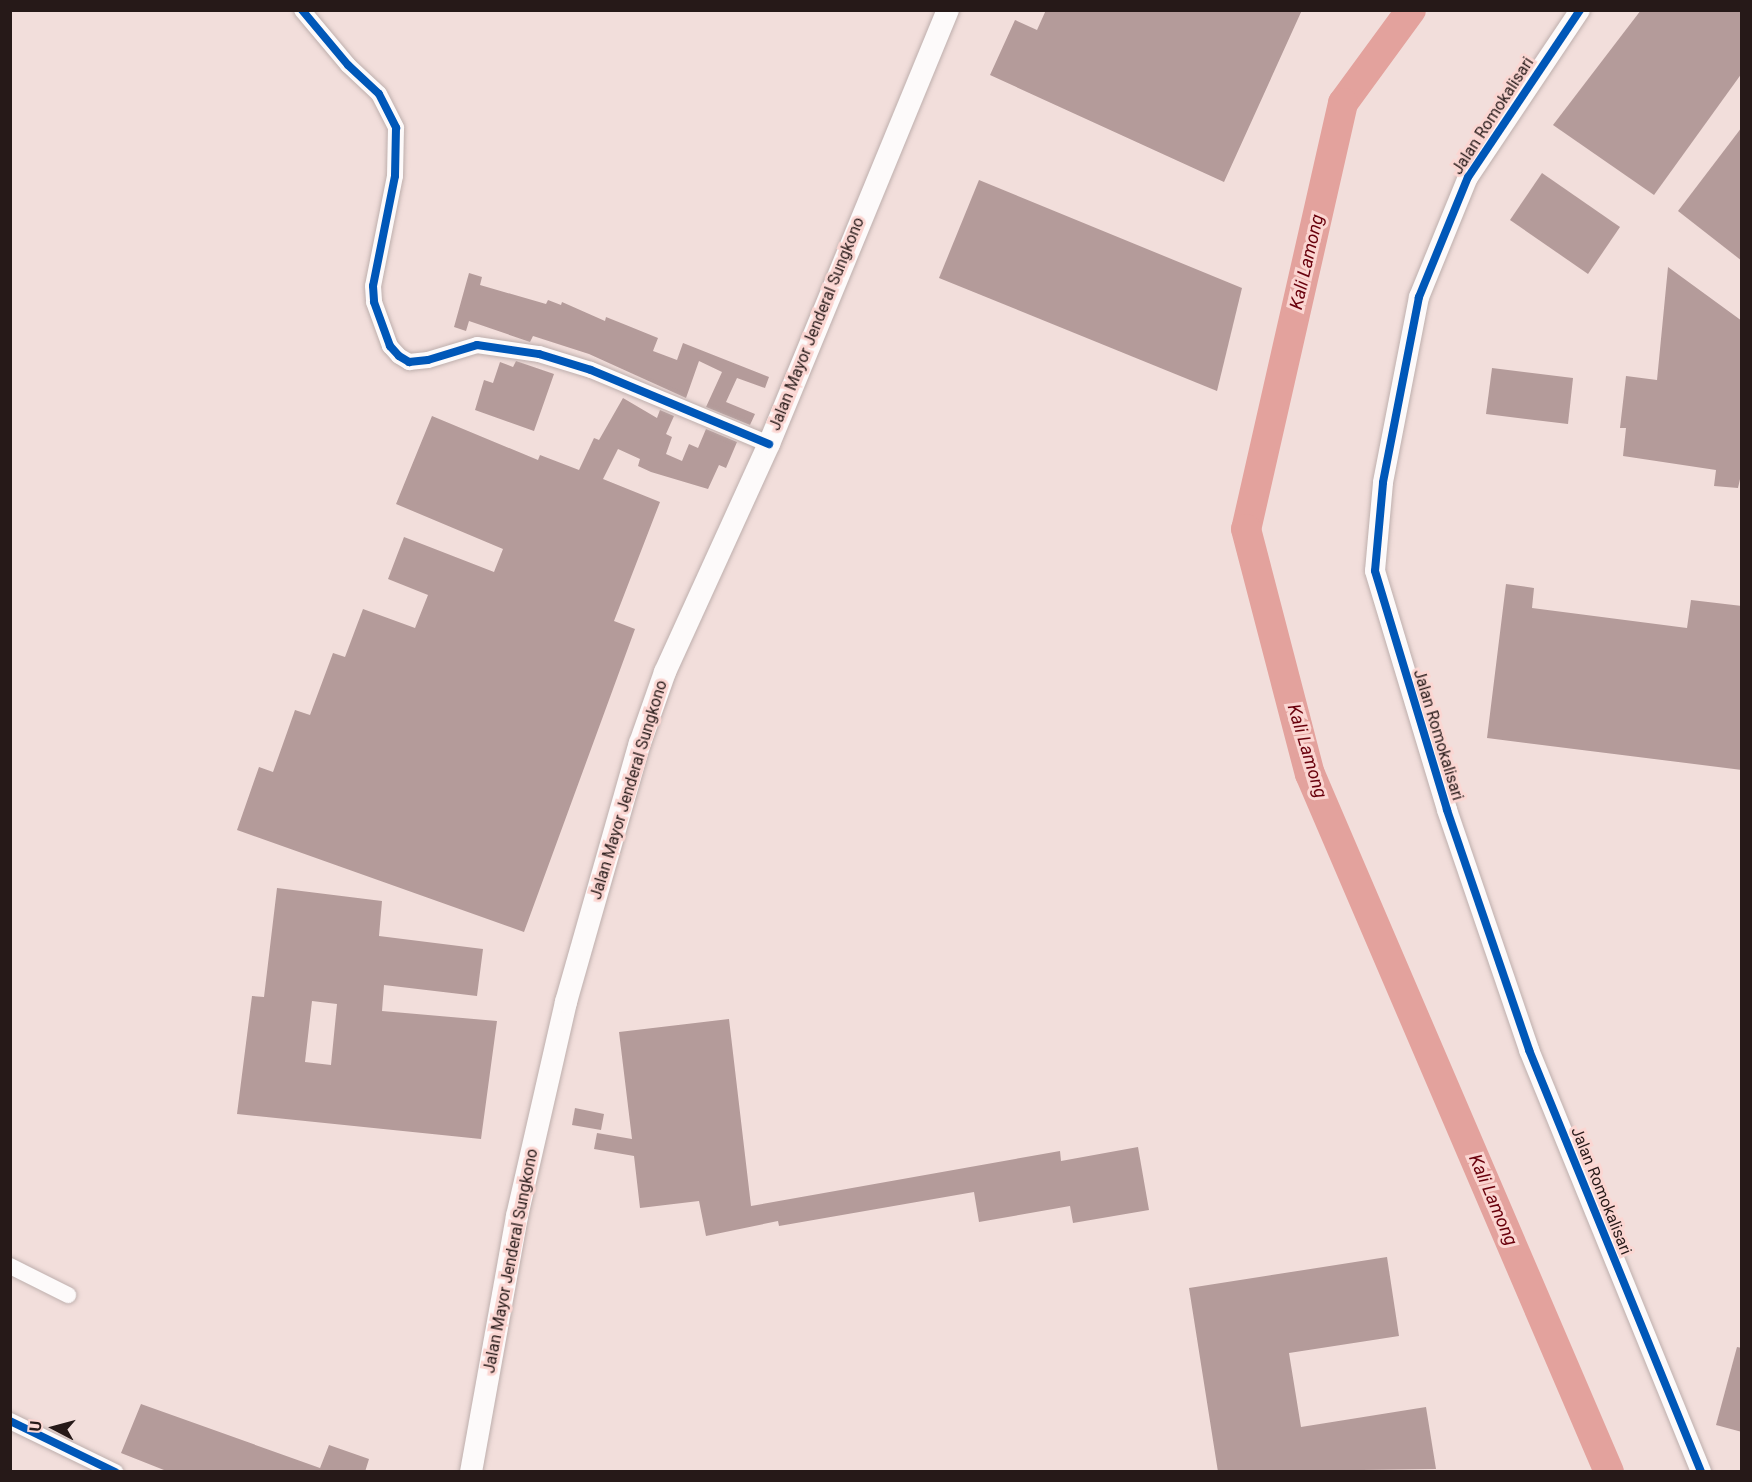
<!DOCTYPE html>
<style>
body{margin:0}
#map{position:relative;width:1752px;height:1482px;overflow:hidden;background:#f2dedb;font-family:Roboto,sans-serif}
div>[style]{position:absolute}
.river>*{height:30px;margin:-15px;padding:0 15px;transform-origin:15px;border-radius:15px;background:#e3a29d}
.building>*{inset:0;background:#b49b9a}
.roads{filter:drop-shadow(0 0 2px #beafad) drop-shadow(0 0 2px #beafad)}
.minor>*{height:16px;margin:-8px;padding:0 8px;transform-origin:8px;border-radius:8px;background:#fdfafa}
.tertiary>*{height:20px;margin:-10px;padding:0 10px;transform-origin:10px;border-radius:10px;background:#fdfafa}
.secondary>*{height:22px;margin:-11px;padding:0 11px;transform-origin:11px;border-radius:11px;background:#fdfafa}
.cycleway>*{height:8px;margin:-4px;padding:0 4px;transform-origin:4px;border-radius:4px;background:#0057b8}
span{translate:-50% -50%;white-space:nowrap;text-align:center;line-height:1.15;-webkit-text-stroke:6px #fbd6d2;paint-order:stroke}
.street-label{font-size:16px;color:#261918}
.water-label{font-size:18px;color:#69000c;font-style:italic}
.frame{position:absolute;inset:0;border:12px solid #261918;pointer-events:none}
.north{position:absolute;left:24px;top:1398px;width:60px;height:60px;-webkit-text-stroke:4px #fbd6d2;paint-order:stroke;rotate:276deg;font-size:16px;font-weight:700;line-height:24px;text-align:center;color:#261918}
.north::after{content:'';display:block;margin:auto;width:21px;height:27px;background:#261918;clip-path:polygon(50% 0,100% 100%,50% 72%,0 100%)}
</style>
<div id="map">
<div class="river">
<i style="left:1411px;top:10px;width:115px;rotate:126.2deg"></i>
<i style="left:1343px;top:103px;width:437px;rotate:102.8deg"></i>
<i style="left:1246px;top:529px;width:253px;rotate:75.4deg"></i>
<i style="left:1310px;top:774px;width:759px;rotate:66.81deg"></i>
</div>
<div class="building">
<i style="clip-path:polygon(1046px 10px,1302px 10px,1224px 182px,990px 75px,1015px 20px,1037px 30px)"></i>
<i style="clip-path:polygon(1641px 10px,1742px 10px,1742px 73px,1654px 195px,1553px 125px)"></i>
<i style="clip-path:polygon(1742px 127px,1742px 261px,1678px 211px)"></i>
<i style="clip-path:polygon(1542px 173px,1620px 227px,1588px 274px,1510px 220px)"></i>
<i style="clip-path:polygon(979px 180px,1242px 288px,1217px 391px,939px 278px)"></i>
<i style="clip-path:polygon(1668px 267px,1742px 321px,1742px 470px,1738px 488px,1714px 486px,1716px 470px,1623px 456px,1626px 428px,1620px 428px,1626px 376px,1657px 380px)"></i>
<i style="clip-path:polygon(469px 273px,482px 277px,480px 285px,546px 304px,548px 300px,561px 305px,562px 302px,605px 321px,606px 317px,626px 325px,658px 338px,653px 351px,677px 360px,683px 343px,769px 377px,765px 388px,737px 378px,726px 402px,755px 414px,750px 425px,706px 407px,722px 372px,699px 361px,686px 398px,589px 354px,533px 336px,530px 342px,469px 321px,466px 331px,454px 327px)"></i>
<i style="clip-path:polygon(516px 361px,554px 374px,534px 431px,475px 410px,484px 380px,493px 383px,500px 362px,513px 367px)"></i>
<i style="clip-path:polygon(1492px 368px,1573px 378px,1568px 424px,1486px 414px)"></i>
<i style="clip-path:polygon(623px 398px,657px 418px,660px 410px,674px 416px,666px 434px,672px 437px,666px 454px,682px 461px,689px 444px,698px 448px,706px 429px,737px 442px,726px 468px,719px 465px,708px 489px,651px 472px,638px 466px,640px 459px,618px 449px,603px 479px,660px 502px,614px 621px,635px 629px,524px 932px,237px 830px,259px 767px,273px 772px,295px 710px,310px 715px,333px 653px,345px 657px,363px 609px,415px 628px,428px 595px,388px 579px,404px 537px,494px 572px,503px 549px,396px 504px,432px 416px,538px 460px,540px 455px,579px 470px,594px 438px,599px 440px)"></i>
<i style="clip-path:polygon(1506px 584px,1534px 588px,1532px 608px,1687px 628px,1691px 600px,1742px 606px,1742px 770px,1487px 738px)"></i>
<i style="clip-path:polygon(evenodd,277px 888px,382px 901px,379px 936px,483px 949px,477px 996px,384px 985px,382px 1011px,497px 1021px,481px 1139px,237px 1114px,252px 996px,264px 997px,277px 888px,312px 1001px,337px 1004px,331px 1065px,305px 1062px,312px 1001px)"></i>
<i style="clip-path:polygon(729px 1019px,751px 1206px,1060px 1151px,1061px 1161px,1138px 1147px,1149px 1210px,1073px 1223px,1070px 1206px,979px 1222px,974px 1192px,779px 1226px,778px 1221px,706px 1236px,699px 1201px,640px 1208px,634px 1156px,594px 1149px,597px 1133px,632px 1139px,619px 1032px)"></i>
<i style="clip-path:polygon(575px 1108px,604px 1114px,601px 1130px,572px 1125px)"></i>
<i style="clip-path:polygon(1387px 1257px,1399px 1336px,1289px 1353px,1301px 1427px,1426px 1407px,1436px 1469px,1218px 1472px,1189px 1288px)"></i>
<i style="clip-path:polygon(1737px 1347px,1742px 1348px,1742px 1432px,1716px 1425px)"></i>
<i style="clip-path:polygon(141px 1404px,320px 1468px,329px 1445px,369px 1459px,365px 1472px,169px 1472px,121px 1453px)"></i>
</div>
<div class="roads">
<div class="minor">
<i style="left:302px;top:10px;width:72px;rotate:50.1deg"></i>
<i style="left:348px;top:65px;width:42px;rotate:43.1deg"></i>
<i style="left:379px;top:94px;width:38px;rotate:63deg"></i>
<i style="left:396px;top:128px;width:48px;rotate:91.2deg"></i>
<i style="left:395px;top:176px;width:112px;rotate:101.3deg"></i>
<i style="left:373px;top:286px;width:16px;rotate:86deg"></i>
<i style="left:374px;top:302px;width:47px;rotate:70deg"></i>
<i style="left:390px;top:346px;width:13px;rotate:48deg"></i>
<i style="left:399px;top:356px;width:12px;rotate:31deg"></i>
<i style="left:409px;top:362px;width:19px;rotate:-6deg"></i>
<i style="left:428px;top:360px;width:51px;rotate:-17deg"></i>
<i style="left:477px;top:345px;width:63px;rotate:8.3deg"></i>
<i style="left:539px;top:354px;width:54px;rotate:17.1deg"></i>
<i style="left:591px;top:370px;width:193px;rotate:22.6deg"></i>
<i style="left:10px;top:1266px;width:65px;rotate:26.6deg"></i>
<i style="left:10px;top:1421px;width:117px;rotate:25.9deg"></i>
</div>
<div class="tertiary">
<i style="left:1580px;top:10px;width:201px;rotate:123.8deg"></i>
<i style="left:1468px;top:177px;width:130px;rotate:112.2deg"></i>
<i style="left:1419px;top:297px;width:189px;rotate:101deg"></i>
<i style="left:1383px;top:483px;width:88px;rotate:95.2deg"></i>
<i style="left:1375px;top:571px;width:250px;rotate:73.2deg"></i>
<i style="left:1447px;top:810px;width:254px;rotate:71.1deg"></i>
<i style="left:1529px;top:1050px;width:456px;rotate:67.8deg"></i>
</div>
<div class="secondary">
<i style="left:471px;top:1472px;width:260px;rotate:-79.8deg"></i>
<i style="left:517px;top:1216px;width:220px;rotate:-77.1deg"></i>
<i style="left:566px;top:1002px;width:269px;rotate:-74.1deg"></i>
<i style="left:640px;top:743px;width:75px;rotate:-70.6deg"></i>
<i style="left:665px;top:672px;width:251px;rotate:-65.5deg"></i>
<i style="left:769px;top:444px;width:469px;rotate:-67.6deg"></i>
</div>
</div>
<div class="cycleway">
<i style="left:302px;top:10px;width:72px;rotate:50.1deg"></i>
<i style="left:348px;top:65px;width:42px;rotate:43.1deg"></i>
<i style="left:379px;top:94px;width:38px;rotate:63deg"></i>
<i style="left:396px;top:128px;width:48px;rotate:91.2deg"></i>
<i style="left:395px;top:176px;width:112px;rotate:101.3deg"></i>
<i style="left:373px;top:286px;width:16px;rotate:86deg"></i>
<i style="left:374px;top:302px;width:47px;rotate:70deg"></i>
<i style="left:390px;top:346px;width:13px;rotate:48deg"></i>
<i style="left:399px;top:356px;width:12px;rotate:31deg"></i>
<i style="left:409px;top:362px;width:19px;rotate:-6deg"></i>
<i style="left:428px;top:360px;width:51px;rotate:-17deg"></i>
<i style="left:477px;top:345px;width:63px;rotate:8.3deg"></i>
<i style="left:539px;top:354px;width:54px;rotate:17.1deg"></i>
<i style="left:591px;top:370px;width:193px;rotate:22.6deg"></i>
<i style="left:1580px;top:10px;width:201px;rotate:123.8deg"></i>
<i style="left:1468px;top:177px;width:130px;rotate:112.2deg"></i>
<i style="left:1419px;top:297px;width:189px;rotate:101deg"></i>
<i style="left:1383px;top:483px;width:88px;rotate:95.2deg"></i>
<i style="left:1375px;top:571px;width:250px;rotate:73.2deg"></i>
<i style="left:1447px;top:810px;width:254px;rotate:71.1deg"></i>
<i style="left:1529px;top:1050px;width:456px;rotate:67.8deg"></i>
<i style="left:10px;top:1421px;width:117px;rotate:25.9deg"></i>
</div>
<div class="street-label">
<span style="left:1493px;top:116px;rotate:-57deg">Jalan Romokalisari</span>
<span style="left:817px;top:324px;rotate:-68deg">Jalan Mayor Jenderal Sungkono</span>
<span style="left:1438px;top:735px;rotate:73deg">Jalan Romokalisari</span>
<span style="left:629px;top:790px;rotate:-73deg">Jalan Mayor Jenderal Sungkono</span>
<span style="left:1601px;top:1191px;rotate:68deg">Jalan Romokalisari</span>
<span style="left:511px;top:1261px;rotate:-79deg">Jalan Mayor Jenderal Sungkono</span>
</div>
<div class="water-label">
<span style="left:1307px;top:262px;rotate:-77deg">Kali Lamong</span>
<span style="left:1307px;top:751px;rotate:73deg">Kali Lamong</span>
<span style="left:1493px;top:1200px;rotate:67deg">Kali Lamong</span>
</div>
<div class="frame"></div>
<div class="north">U</div>
</div>
